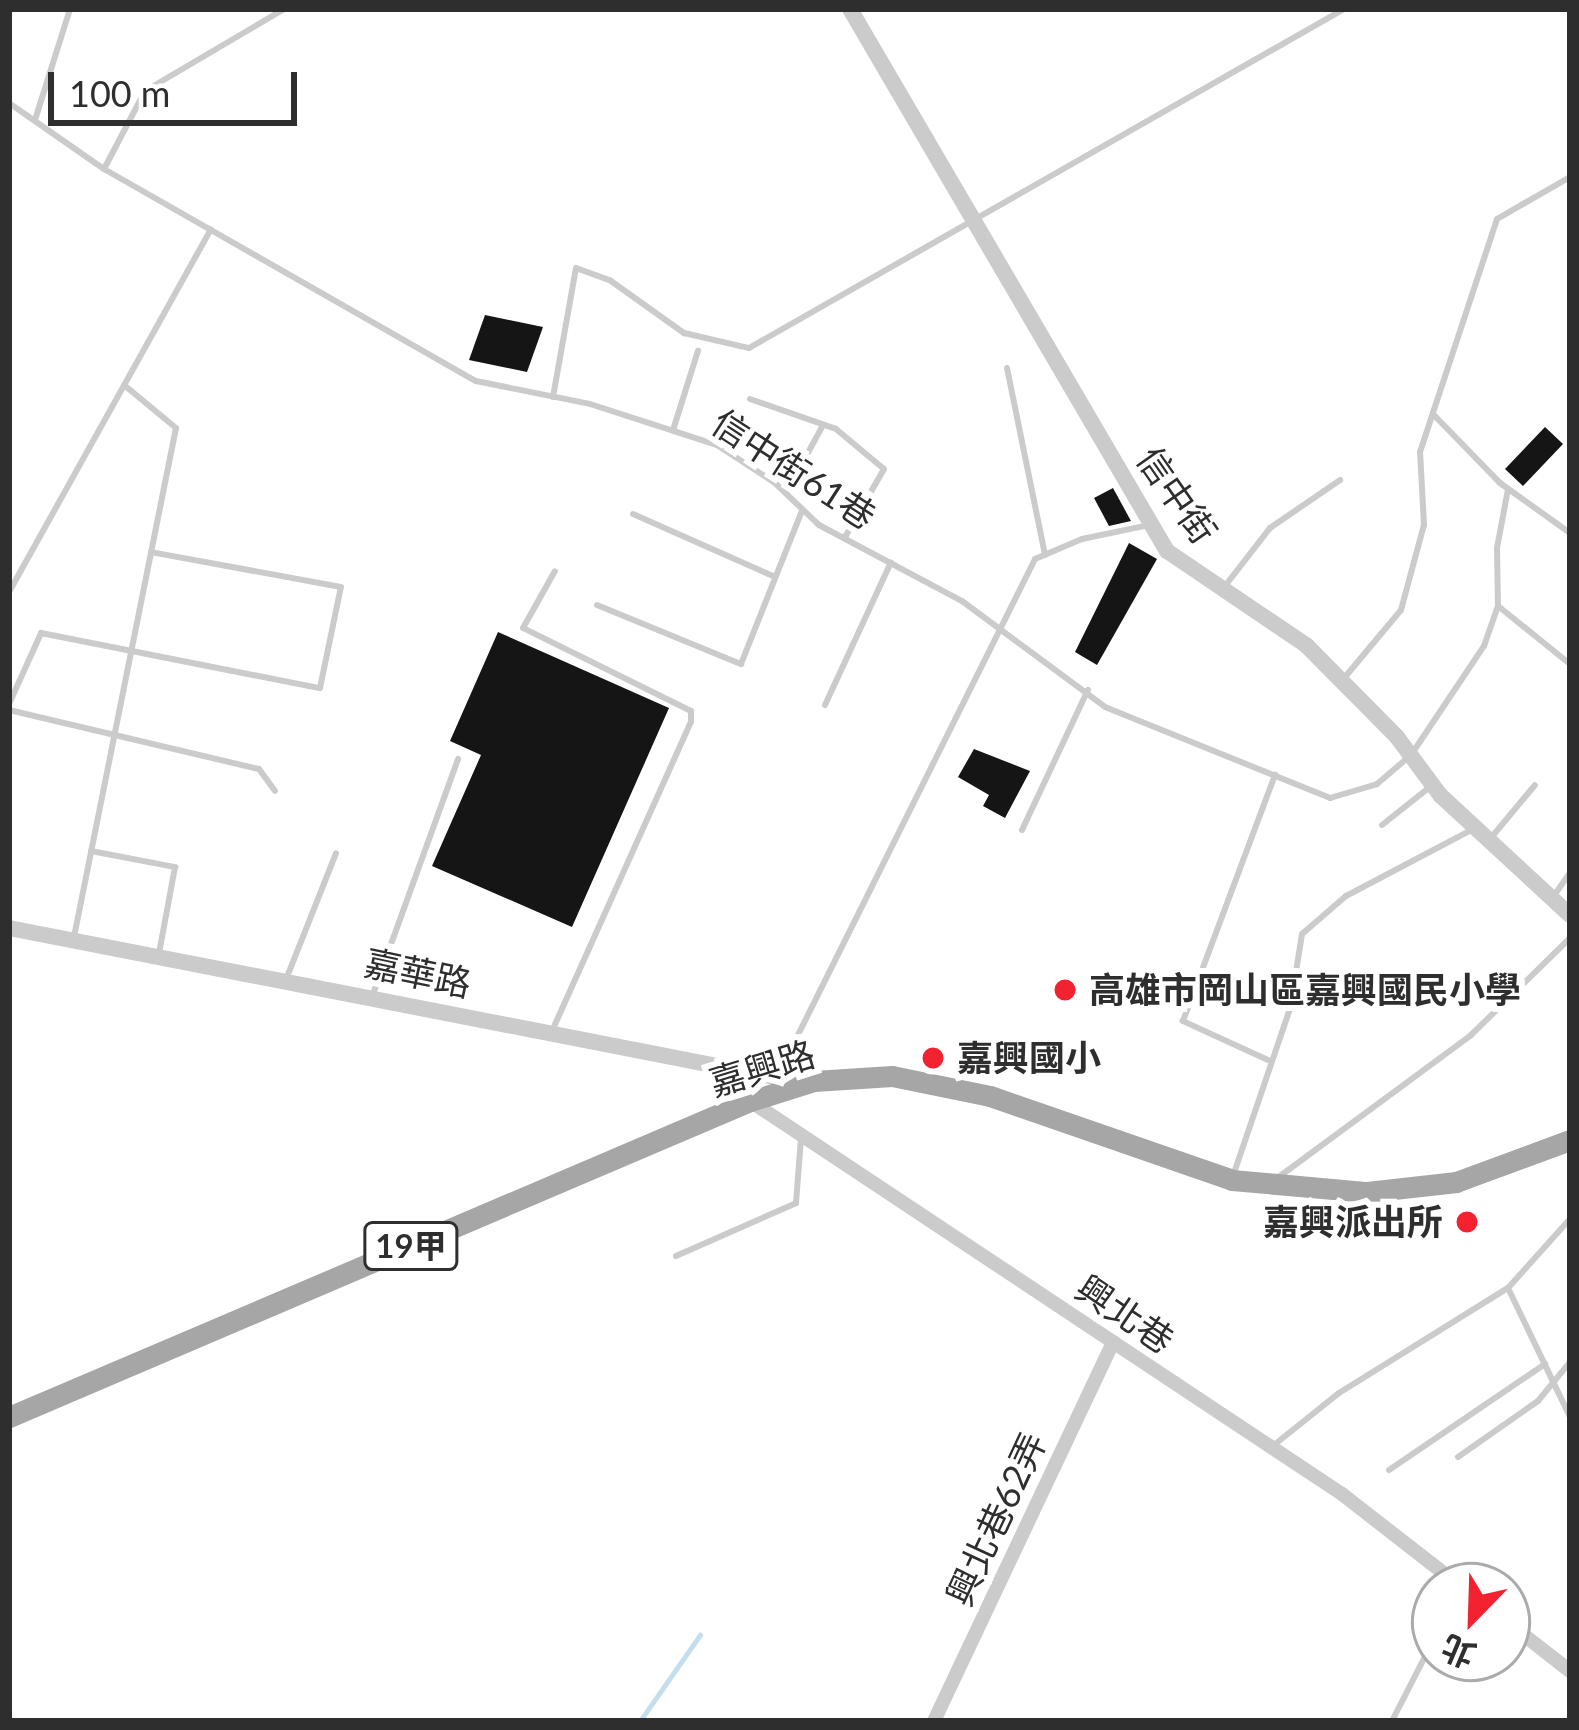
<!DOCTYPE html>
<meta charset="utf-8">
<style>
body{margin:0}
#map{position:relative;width:1579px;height:1730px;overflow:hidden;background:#fff;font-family:Lato,"Noto Sans TC",sans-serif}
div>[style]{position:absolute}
.stream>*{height:4.5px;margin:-2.25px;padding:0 2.25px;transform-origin:2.25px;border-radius:2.25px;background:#c5deee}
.building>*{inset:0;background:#151515}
.service>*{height:6px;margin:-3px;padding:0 3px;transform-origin:3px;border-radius:3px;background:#cbcbcb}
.minor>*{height:14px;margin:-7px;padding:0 7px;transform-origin:7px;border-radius:7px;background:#cbcbcb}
.tertiary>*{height:16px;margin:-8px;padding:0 8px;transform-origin:8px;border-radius:8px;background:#cbcbcb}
.primary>*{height:21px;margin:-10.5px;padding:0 10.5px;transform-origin:10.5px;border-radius:10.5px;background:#a6a6a6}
.dots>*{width:33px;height:33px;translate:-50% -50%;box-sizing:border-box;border:6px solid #fff;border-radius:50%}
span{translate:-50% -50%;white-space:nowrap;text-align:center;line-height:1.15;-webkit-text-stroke:12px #fff;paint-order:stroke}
.shield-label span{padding:3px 9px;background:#fff;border:3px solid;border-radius:9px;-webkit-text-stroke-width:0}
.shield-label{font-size:33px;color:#2e2e2e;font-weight:700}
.street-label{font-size:36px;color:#2e2e2e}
.poi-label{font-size:36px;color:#2e2e2e;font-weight:700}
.left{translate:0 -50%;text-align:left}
.right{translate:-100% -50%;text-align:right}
.frame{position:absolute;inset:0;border:12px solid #2e2e2e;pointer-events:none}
.north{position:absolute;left:1411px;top:1562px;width:120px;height:120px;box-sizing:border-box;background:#fff;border:3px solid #ababab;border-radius:50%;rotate:203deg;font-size:33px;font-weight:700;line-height:48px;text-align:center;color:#2e2e2e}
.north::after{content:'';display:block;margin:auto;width:42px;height:54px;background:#f32231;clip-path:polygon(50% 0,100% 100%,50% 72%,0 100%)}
.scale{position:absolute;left:48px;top:72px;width:249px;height:54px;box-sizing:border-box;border:6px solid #2e2e2e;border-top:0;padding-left:15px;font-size:36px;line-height:42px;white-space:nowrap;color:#2e2e2e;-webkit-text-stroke:9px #fff;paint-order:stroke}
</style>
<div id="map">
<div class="stream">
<i style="left:640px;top:1721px;width:105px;rotate:-55.1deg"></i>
</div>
<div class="building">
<i style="clip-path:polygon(485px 315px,543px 327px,527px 372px,469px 360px)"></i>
<i style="clip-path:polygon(1545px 427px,1563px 444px,1523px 486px,1505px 469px)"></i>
<i style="clip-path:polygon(1113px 488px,1131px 521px,1109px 526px,1094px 498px)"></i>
<i style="clip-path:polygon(1129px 543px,1157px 559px,1097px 665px,1075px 652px)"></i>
<i style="clip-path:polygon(498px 632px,669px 708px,572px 927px,432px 866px,481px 755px,450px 741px)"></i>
<i style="clip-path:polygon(974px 749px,1030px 771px,1005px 818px,983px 806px,989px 795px,958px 777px)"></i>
</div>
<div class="service">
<i style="left:9px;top:103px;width:116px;rotate:34.8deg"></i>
<i style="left:104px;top:169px;width:428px;rotate:29.7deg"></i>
<i style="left:476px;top:381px;width:116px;rotate:11.4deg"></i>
<i style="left:590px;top:404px;width:133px;rotate:17.9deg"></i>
<i style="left:717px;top:445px;width:69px;rotate:33.2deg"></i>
<i style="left:775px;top:483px;width:61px;rotate:43.7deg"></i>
<i style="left:819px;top:525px;width:162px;rotate:28deg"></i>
<i style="left:962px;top:601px;width:178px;rotate:36.5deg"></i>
<i style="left:1105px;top:707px;width:243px;rotate:22deg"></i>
<i style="left:1330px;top:798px;width:49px;rotate:-16.6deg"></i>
<i style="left:1377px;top:784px;width:45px;rotate:-40.5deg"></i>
<i style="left:1411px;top:755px;width:131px;rotate:-56.2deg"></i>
<i style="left:1484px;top:646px;width:42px;rotate:-70.7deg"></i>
<i style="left:1498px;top:606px;width:58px;rotate:-91deg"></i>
<i style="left:1497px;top:548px;width:60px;rotate:-79.4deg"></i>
<i style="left:35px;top:120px;width:116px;rotate:-72.5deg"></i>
<i style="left:104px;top:169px;width:88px;rotate:-62.3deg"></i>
<i style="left:145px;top:91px;width:161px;rotate:-30.5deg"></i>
<i style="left:1007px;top:368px;width:191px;rotate:78.5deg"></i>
<i style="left:553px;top:397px;width:131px;rotate:-79.9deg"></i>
<i style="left:576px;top:268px;width:37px;rotate:20deg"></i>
<i style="left:611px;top:281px;width:90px;rotate:35.5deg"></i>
<i style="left:684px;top:333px;width:67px;rotate:13deg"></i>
<i style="left:749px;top:348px;width:685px;rotate:-29.67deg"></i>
<i style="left:750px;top:399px;width:91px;rotate:19.2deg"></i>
<i style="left:836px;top:429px;width:62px;rotate:39.8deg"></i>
<i style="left:884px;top:469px;width:78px;rotate:119.8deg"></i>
<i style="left:1433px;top:414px;width:96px;rotate:45.8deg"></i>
<i style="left:1500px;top:483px;width:86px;rotate:35.5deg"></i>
<i style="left:674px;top:427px;width:80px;rotate:-72.5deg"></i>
<i style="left:786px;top:493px;width:77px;rotate:-61.4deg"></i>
<i style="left:633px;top:514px;width:155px;rotate:23.9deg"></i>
<i style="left:1225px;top:586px;width:73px;rotate:-52.2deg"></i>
<i style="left:1270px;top:528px;width:85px;rotate:-34.4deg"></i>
<i style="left:9px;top:592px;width:415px;rotate:-60.9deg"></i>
<i style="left:597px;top:605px;width:156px;rotate:22.3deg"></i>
<i style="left:741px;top:664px;width:165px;rotate:-68.3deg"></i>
<i style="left:1498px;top:606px;width:92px;rotate:38.9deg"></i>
<i style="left:1345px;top:677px;width:87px;rotate:-50.1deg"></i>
<i style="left:1401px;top:610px;width:88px;rotate:-74.9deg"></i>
<i style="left:1424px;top:525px;width:73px;rotate:-93.1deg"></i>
<i style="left:1420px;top:452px;width:245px;rotate:-71.7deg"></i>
<i style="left:1497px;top:219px;width:84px;rotate:-29.9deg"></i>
<i style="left:9px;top:704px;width:78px;rotate:-65.7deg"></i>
<i style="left:41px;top:633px;width:284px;rotate:11.2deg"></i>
<i style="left:320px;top:688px;width:103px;rotate:-78.3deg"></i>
<i style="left:341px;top:587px;width:193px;rotate:-169.6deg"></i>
<i style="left:825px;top:705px;width:157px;rotate:-65.2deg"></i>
<i style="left:9px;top:710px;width:257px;rotate:13.3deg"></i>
<i style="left:259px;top:769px;width:27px;rotate:54deg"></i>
<i style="left:1382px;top:825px;width:63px;rotate:-38.5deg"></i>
<i style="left:1022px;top:830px;width:155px;rotate:-64.8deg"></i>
<i style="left:1490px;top:839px;width:70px;rotate:-50.2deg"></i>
<i style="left:91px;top:851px;width:86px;rotate:10.8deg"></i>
<i style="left:175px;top:867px;width:87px;rotate:100.5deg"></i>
<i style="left:1553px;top:897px;width:29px;rotate:-55deg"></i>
<i style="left:74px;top:937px;width:519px;rotate:-78.67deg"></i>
<i style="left:176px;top:428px;width:67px;rotate:-140.4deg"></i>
<i style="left:287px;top:977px;width:133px;rotate:-68.4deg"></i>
<i style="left:373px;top:994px;width:250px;rotate:-70.1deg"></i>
<i style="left:552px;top:1031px;width:339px;rotate:-65.8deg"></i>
<i style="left:691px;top:722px;width:11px;rotate:-90deg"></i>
<i style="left:691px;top:711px;width:187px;rotate:-153.7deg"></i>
<i style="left:523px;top:628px;width:65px;rotate:-60.7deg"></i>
<i style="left:1268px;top:1060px;width:94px;rotate:-155.4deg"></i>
<i style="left:1183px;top:1021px;width:263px;rotate:-69.5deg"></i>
<i style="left:779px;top:1073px;width:574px;rotate:-63.52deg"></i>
<i style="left:1035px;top:559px;width:51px;rotate:-23.1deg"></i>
<i style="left:1082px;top:539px;width:68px;rotate:-11.8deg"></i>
<i style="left:1233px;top:1176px;width:176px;rotate:-71.2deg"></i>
<i style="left:1290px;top:1009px;width:76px;rotate:-80.9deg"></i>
<i style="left:1302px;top:934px;width:58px;rotate:-40.8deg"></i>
<i style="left:1346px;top:896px;width:144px;rotate:-27.8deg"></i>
<i style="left:1276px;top:1179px;width:242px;rotate:-36.4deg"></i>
<i style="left:1471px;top:1035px;width:139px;rotate:-44.4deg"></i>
<i style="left:676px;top:1256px;width:131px;rotate:-23.8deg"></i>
<i style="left:796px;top:1203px;width:65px;rotate:-85.6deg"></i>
<i style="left:1508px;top:1288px;width:143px;rotate:64.3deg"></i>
<i style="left:1274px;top:1445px;width:83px;rotate:-38.7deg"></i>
<i style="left:1339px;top:1393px;width:199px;rotate:-31.9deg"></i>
<i style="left:1508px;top:1288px;width:93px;rotate:-48.1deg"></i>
<i style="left:1458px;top:1457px;width:98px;rotate:-35deg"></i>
<i style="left:1538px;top:1401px;width:50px;rotate:-50.6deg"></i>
<i style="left:1389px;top:1470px;width:189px;rotate:-34.2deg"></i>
<i style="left:1392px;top:1721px;width:94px;rotate:-62.9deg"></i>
</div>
<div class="minor">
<i style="left:750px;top:1101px;width:711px;rotate:33.58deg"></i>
<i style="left:1342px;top:1494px;width:150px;rotate:37.9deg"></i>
<i style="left:1507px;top:1622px;width:80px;rotate:37.9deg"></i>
<i style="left:934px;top:1721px;width:419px;rotate:-64.7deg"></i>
</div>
<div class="tertiary">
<i style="left:850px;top:9px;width:628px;rotate:59.68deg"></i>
<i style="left:1167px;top:551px;width:168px;rotate:34.1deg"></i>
<i style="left:1306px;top:645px;width:129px;rotate:45.3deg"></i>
<i style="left:1397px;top:737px;width:72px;rotate:53.4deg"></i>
<i style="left:1440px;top:795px;width:177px;rotate:42.7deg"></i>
<i style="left:9px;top:928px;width:801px;rotate:11.02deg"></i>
</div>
<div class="primary">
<i style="left:9px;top:1417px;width:806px;rotate:-23.1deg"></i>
<i style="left:750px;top:1101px;width:67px;rotate:-17.4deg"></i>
<i style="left:814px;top:1081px;width:78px;rotate:-3.7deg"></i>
<i style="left:892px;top:1076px;width:100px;rotate:11.5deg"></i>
<i style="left:990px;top:1096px;width:256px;rotate:19.1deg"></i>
<i style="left:1232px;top:1180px;width:136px;rotate:5.1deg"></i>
<i style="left:1367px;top:1192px;width:90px;rotate:-6.4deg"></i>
<i style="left:1456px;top:1182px;width:121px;rotate:-20.2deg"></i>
</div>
<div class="dots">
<i style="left:1065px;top:990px;background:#f32231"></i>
<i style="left:933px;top:1058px;background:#f32231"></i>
<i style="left:1467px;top:1222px;background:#f32231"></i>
</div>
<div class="shield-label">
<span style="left:411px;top:1246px">19甲</span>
</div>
<div class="street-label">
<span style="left:794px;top:469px;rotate:33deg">信中街61巷</span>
<span style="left:1177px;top:495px;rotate:55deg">信中街</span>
<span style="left:418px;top:973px;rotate:12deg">嘉華路</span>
<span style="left:762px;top:1068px;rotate:-17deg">嘉興路</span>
<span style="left:1125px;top:1314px;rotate:34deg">興北巷</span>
<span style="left:996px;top:1519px;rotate:-65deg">興北巷62弄</span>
</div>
<div class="poi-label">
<span class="left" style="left:1089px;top:990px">高雄市岡山區嘉興國民小學</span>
<span class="left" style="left:957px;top:1058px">嘉興國小</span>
<span class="right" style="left:1443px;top:1222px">嘉興派出所</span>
</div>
<div class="frame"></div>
<div class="north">北</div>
<div class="scale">100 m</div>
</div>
